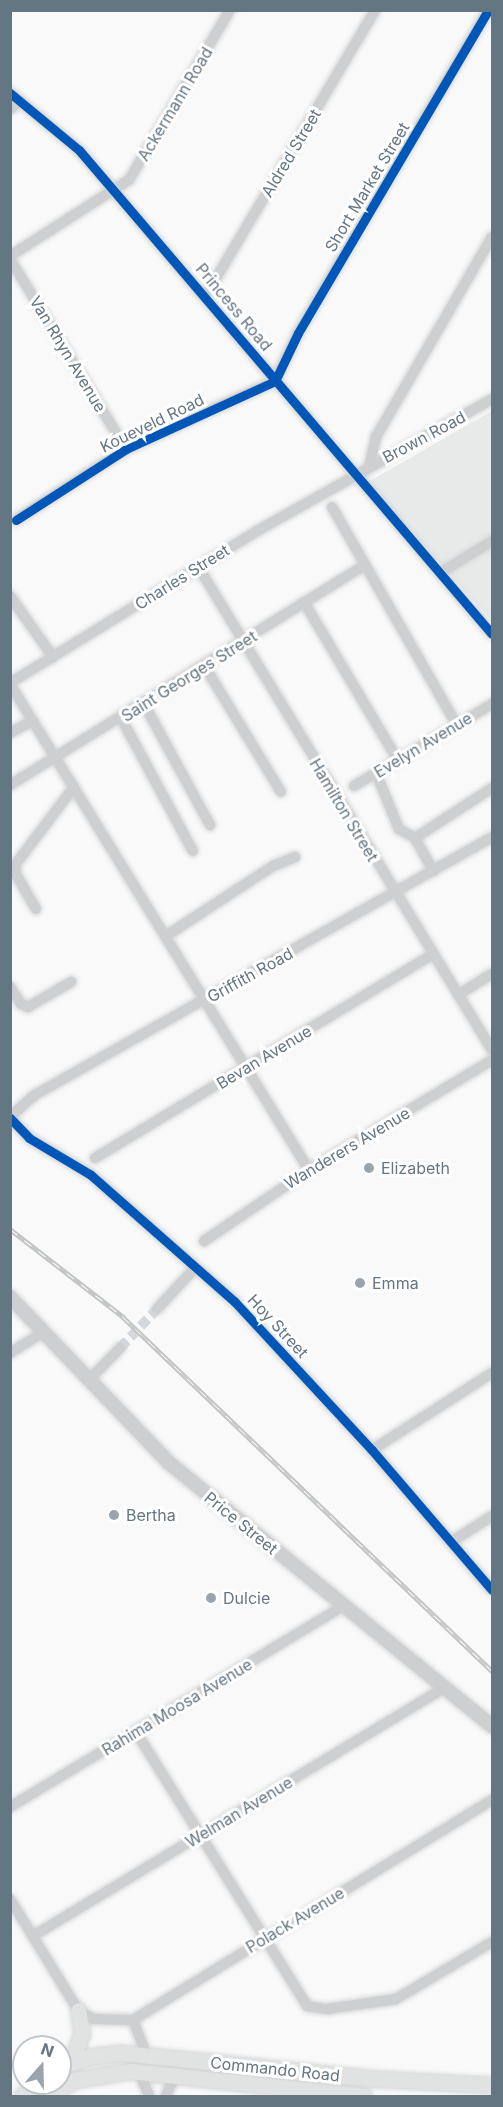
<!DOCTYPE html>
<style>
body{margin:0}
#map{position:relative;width:503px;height:2107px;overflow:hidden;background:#f9f9f9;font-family:Inter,sans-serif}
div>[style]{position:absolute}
.built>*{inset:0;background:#e8e9e9}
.minor-tunnel>*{height:10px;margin-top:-5px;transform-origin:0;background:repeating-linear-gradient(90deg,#d4d8dc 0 10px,transparent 0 15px)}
.roads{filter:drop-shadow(0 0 2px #d5d6d7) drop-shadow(0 0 2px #d5d6d7)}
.minor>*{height:10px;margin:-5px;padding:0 5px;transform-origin:5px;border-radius:5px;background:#cecfd0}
.tertiary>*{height:14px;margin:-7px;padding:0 7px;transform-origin:7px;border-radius:7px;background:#cecfd0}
.secondary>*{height:15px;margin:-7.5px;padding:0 7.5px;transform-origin:7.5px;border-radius:7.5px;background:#e1e2e2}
.rail>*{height:5px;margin-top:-2.5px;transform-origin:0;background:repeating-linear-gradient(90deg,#fff 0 9px,#c3c5c6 0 18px);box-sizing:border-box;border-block:2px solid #c3c5c6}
.cycleway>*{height:9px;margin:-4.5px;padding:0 4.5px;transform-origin:4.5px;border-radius:4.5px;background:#0057b8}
.dots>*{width:16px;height:16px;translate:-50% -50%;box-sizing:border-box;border:3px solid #fff;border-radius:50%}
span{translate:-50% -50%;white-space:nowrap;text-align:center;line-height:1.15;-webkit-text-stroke:6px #fff;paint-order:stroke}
.street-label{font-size:16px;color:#657683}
.poi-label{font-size:16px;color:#657683}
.left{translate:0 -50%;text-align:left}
.frame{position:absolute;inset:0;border:12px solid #657683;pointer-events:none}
.north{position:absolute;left:12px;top:2035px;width:60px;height:60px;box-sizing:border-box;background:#fff;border:2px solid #c1c8cd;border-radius:50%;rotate:20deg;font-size:16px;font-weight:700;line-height:24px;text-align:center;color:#657683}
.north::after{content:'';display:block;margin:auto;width:21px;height:27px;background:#99a4ac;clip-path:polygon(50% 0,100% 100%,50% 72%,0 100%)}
</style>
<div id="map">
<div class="built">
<i style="clip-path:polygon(492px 411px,492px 621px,368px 482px)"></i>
</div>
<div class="minor-tunnel">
<i style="left:120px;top:1348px;width:54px;rotate:-46.5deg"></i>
</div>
<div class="roads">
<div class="minor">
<i style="left:10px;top:93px;width:89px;rotate:39.6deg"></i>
<i style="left:79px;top:150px;width:636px;rotate:49.53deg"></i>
<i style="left:10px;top:109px;width:13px;rotate:-39deg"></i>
<i style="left:10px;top:256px;width:141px;rotate:-32.6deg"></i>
<i style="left:129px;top:180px;width:198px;rotate:-59.3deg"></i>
<i style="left:10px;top:259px;width:223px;rotate:58.6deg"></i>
<i style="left:206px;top:295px;width:331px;rotate:-59.3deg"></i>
<i style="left:369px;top:467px;width:31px;rotate:-77deg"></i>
<i style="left:376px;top:437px;width:231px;rotate:-59.9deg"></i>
<i style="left:332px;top:507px;width:251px;rotate:60.2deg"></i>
<i style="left:16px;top:520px;width:131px;rotate:-32.8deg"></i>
<i style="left:126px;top:449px;width:164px;rotate:-24.5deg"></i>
<i style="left:275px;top:381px;width:53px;rotate:-64.4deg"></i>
<i style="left:298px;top:333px;width:375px;rotate:-59.5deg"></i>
<i style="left:199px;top:568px;width:564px;rotate:58.71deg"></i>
<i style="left:440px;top:573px;width:61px;rotate:-31.6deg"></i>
<i style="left:10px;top:596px;width:75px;rotate:54.8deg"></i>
<i style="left:304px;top:602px;width:184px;rotate:59.3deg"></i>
<i style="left:205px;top:667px;width:146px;rotate:58.7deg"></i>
<i style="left:10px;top:683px;width:290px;rotate:-31.6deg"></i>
<i style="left:257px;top:531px;width:270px;rotate:-29.3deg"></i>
<i style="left:10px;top:684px;width:571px;rotate:58.4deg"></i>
<i style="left:144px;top:704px;width:138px;rotate:61.4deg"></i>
<i style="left:121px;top:718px;width:151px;rotate:61.6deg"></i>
<i style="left:10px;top:733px;width:26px;rotate:-29deg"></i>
<i style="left:376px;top:773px;width:61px;rotate:67.7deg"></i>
<i style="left:399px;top:829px;width:18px;rotate:29deg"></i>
<i style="left:415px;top:838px;width:92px;rotate:-33deg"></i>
<i style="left:10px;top:785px;width:418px;rotate:-31.8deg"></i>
<i style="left:354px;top:786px;width:161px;rotate:-30.7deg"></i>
<i style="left:415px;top:838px;width:38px;rotate:61deg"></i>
<i style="left:36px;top:909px;width:39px;rotate:-120deg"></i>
<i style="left:16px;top:875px;width:10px;rotate:-96deg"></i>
<i style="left:15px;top:865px;width:98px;rotate:-52.9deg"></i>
<i style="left:166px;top:936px;width:128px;rotate:-33.2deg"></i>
<i style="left:273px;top:866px;width:24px;rotate:-22deg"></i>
<i style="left:10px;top:987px;width:20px;rotate:57deg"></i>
<i style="left:21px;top:1004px;width:8px;rotate:23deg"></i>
<i style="left:28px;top:1007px;width:50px;rotate:-30.2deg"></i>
<i style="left:458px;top:995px;width:40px;rotate:-32deg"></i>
<i style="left:10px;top:1117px;width:31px;rotate:-42deg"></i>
<i style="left:33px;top:1096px;width:527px;rotate:-29.43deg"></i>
<i style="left:10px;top:1118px;width:28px;rotate:46deg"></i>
<i style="left:29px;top:1138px;width:72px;rotate:30.8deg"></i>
<i style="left:91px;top:1175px;width:191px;rotate:41.4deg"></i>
<i style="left:234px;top:1301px;width:203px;rotate:47.2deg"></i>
<i style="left:372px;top:1450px;width:184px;rotate:49.4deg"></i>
<i style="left:95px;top:1158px;width:395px;rotate:-31.1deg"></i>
<i style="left:204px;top:1241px;width:127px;rotate:-34.1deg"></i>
<i style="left:309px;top:1170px;width:214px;rotate:-31deg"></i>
<i style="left:157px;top:1309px;width:56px;rotate:-47.2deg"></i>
<i style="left:10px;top:1353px;width:39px;rotate:-32deg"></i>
<i style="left:89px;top:1380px;width:45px;rotate:-45.9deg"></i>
<i style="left:372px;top:1450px;width:143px;rotate:-32.7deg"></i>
<i style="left:451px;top:1542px;width:49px;rotate:-32.4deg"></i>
<i style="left:136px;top:1732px;width:323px;rotate:58deg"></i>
<i style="left:307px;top:2006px;width:20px;rotate:9deg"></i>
<i style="left:327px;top:2009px;width:70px;rotate:-8.2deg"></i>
<i style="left:396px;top:1999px;width:112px;rotate:-30.7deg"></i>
<i style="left:10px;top:1807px;width:389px;rotate:-31.1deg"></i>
<i style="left:10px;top:1899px;width:130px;rotate:58.5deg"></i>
<i style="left:78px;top:2010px;width:17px;rotate:31deg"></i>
<i style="left:93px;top:2019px;width:40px;rotate:1.4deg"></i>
<i style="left:133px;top:2020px;width:421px;rotate:-31.5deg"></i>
<i style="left:33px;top:1936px;width:481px;rotate:-31.1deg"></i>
<i style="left:133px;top:2020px;width:39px;rotate:69deg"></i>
<i style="left:139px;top:2072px;width:26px;rotate:67deg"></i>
<i style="left:166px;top:2096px;width:13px;rotate:-67deg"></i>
<i style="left:171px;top:2084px;width:11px;rotate:-45deg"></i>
</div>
<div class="tertiary">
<i style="left:10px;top:1297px;width:228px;rotate:46.2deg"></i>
<i style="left:168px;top:1462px;width:418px;rotate:39.2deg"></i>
</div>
<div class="secondary">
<i style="left:71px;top:2062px;width:30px;rotate:-69deg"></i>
<i style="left:82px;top:2034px;width:24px;rotate:-99deg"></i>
<i style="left:60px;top:2067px;width:29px;rotate:-20deg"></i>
<i style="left:87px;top:2057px;width:35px;rotate:-7deg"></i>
<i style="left:122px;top:2053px;width:259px;rotate:5.8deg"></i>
<i style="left:380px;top:2079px;width:112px;rotate:3.1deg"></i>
<i style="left:22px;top:2096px;width:20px;rotate:-41deg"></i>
<i style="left:49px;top:2096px;width:31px;rotate:-32deg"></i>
<i style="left:75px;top:2080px;width:56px;rotate:-9.3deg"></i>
<i style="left:130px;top:2071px;width:235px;rotate:6.1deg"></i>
</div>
</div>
<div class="rail">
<i style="left:10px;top:1229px;width:142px;rotate:37.8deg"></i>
<i style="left:122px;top:1316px;width:513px;rotate:43.81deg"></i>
</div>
<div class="cycleway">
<i style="left:10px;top:93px;width:89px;rotate:39.6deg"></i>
<i style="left:79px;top:150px;width:636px;rotate:49.53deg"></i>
<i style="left:16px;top:520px;width:131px;rotate:-32.8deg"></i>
<i style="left:126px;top:449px;width:164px;rotate:-24.5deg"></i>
<i style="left:275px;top:381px;width:53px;rotate:-64.4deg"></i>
<i style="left:298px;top:333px;width:375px;rotate:-59.5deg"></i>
<i style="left:10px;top:1118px;width:28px;rotate:46deg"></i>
<i style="left:29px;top:1138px;width:72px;rotate:30.8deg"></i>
<i style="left:91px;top:1175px;width:191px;rotate:41.4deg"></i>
<i style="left:234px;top:1301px;width:203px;rotate:47.2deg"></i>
<i style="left:372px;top:1450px;width:184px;rotate:49.4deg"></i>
</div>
<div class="dots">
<i style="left:369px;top:1168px;background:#99a4ac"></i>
<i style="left:360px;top:1283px;background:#99a4ac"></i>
<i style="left:114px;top:1515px;background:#99a4ac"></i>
<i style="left:211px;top:1598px;background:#99a4ac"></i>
</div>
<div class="street-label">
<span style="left:175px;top:104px;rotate:-59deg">Ackermann Road</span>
<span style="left:291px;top:153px;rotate:-59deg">Aldred Street</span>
<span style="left:367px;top:187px;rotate:-59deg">Short Market Street</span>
<span style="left:234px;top:307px;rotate:50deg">Princess Road</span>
<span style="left:68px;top:354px;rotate:59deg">Van Rhyn Avenue</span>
<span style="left:152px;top:423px;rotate:-26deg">Koueveld Road</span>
<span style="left:424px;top:437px;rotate:-28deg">Brown Road</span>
<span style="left:182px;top:577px;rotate:-32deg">Charles Street</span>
<span style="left:189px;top:676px;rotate:-32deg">Saint Georges Street</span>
<span style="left:423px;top:745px;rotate:-31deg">Evelyn Avenue</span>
<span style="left:344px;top:810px;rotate:59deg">Hamilton Street</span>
<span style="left:250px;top:975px;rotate:-29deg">Griffith Road</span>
<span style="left:264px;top:1057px;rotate:-31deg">Bevan Avenue</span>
<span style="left:347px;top:1148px;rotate:-31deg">Wanderers Avenue</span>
<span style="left:278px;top:1326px;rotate:47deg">Hoy Street</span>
<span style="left:241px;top:1523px;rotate:39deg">Price Street</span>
<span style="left:177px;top:1707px;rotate:-31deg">Rahima Moosa Avenue</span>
<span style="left:239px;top:1812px;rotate:-31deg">Welman Avenue</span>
<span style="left:295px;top:1920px;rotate:-31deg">Polack Avenue</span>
<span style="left:275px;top:2069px;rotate:6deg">Commando Road</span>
</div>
<div class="poi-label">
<span class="left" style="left:381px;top:1168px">Elizabeth</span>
<span class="left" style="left:372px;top:1283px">Emma</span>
<span class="left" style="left:126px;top:1515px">Bertha</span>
<span class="left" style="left:223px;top:1598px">Dulcie</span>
</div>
<div class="frame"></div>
<div class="north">N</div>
</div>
